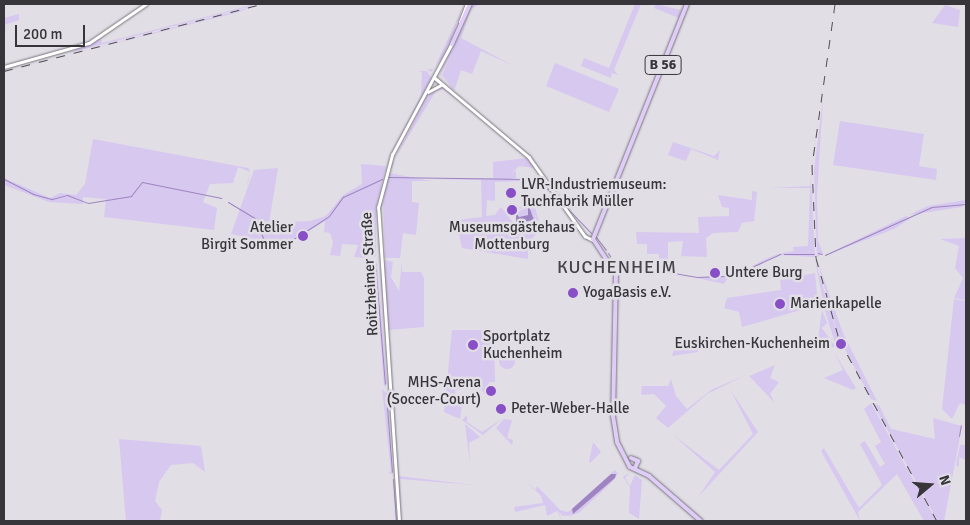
<!DOCTYPE html>
<meta charset="utf-8">
<style>
body{margin:0}
#map{position:relative;width:970px;height:525px;overflow:hidden;background:#e1dee6;font-family:Signika,sans-serif}
div>[style]{position:absolute}
.green>*{inset:0;background:#d7c8ef}
.round{border-radius:50%}
.water>*{inset:0;background:#9e85c1}
.stream>*{height:1px;margin:-0.5px;padding:0 0.5px;transform-origin:0.5px;border-radius:0.5px;background:#9e85c1}
.roads{filter:drop-shadow(0 0 1px #79767e) drop-shadow(0 0 1px #79767e)}
.minor>*{height:2.5px;margin:-1.25px;padding:0 1.25px;transform-origin:1.25px;border-radius:1.25px;background:#fff}
.major>*{height:4px;margin:-2px;padding:0 2px;transform-origin:2px;border-radius:2px;background:#dfcdf8}
.rail>*{height:1px;margin-top:-0.5px;transform-origin:0;background:repeating-linear-gradient(90deg,#504e53 0 9px,transparent 0 18px)}
.dots>*{width:14px;height:14px;translate:-50% -50%;box-sizing:border-box;border:2px solid #e1dee6;border-radius:50%}
span{translate:-50% -50%;white-space:nowrap;text-align:center;line-height:1.15;-webkit-text-stroke:5px #e1dee6;paint-order:stroke}
.shield-label span{padding:1px 4px;background:#e1dee6;border:1px solid;border-radius:4px;-webkit-text-stroke-width:0}
.shield-label{font-size:14px;color:#373539;font-weight:700}
.poi-label{font-size:15px;color:#373539}
.left{translate:0 -50%;text-align:left}
.right{translate:-100% -50%;text-align:right}
.street-label{font-size:15px;color:#373539}
.quarter-label{font-size:18px;color:#454249;letter-spacing:1px}
.frame{position:absolute;inset:0;border:5px solid #373539;pointer-events:none}
.north{position:absolute;left:905px;top:460px;width:50px;height:50px;-webkit-text-stroke:4px #e1dee6;paint-order:stroke;rotate:72deg;font-size:14px;font-weight:700;line-height:20px;text-align:center;color:#373539}
.north::after{content:'';display:block;margin:auto;width:18px;height:22px;background:#373539;clip-path:polygon(50% 0,100% 100%,50% 72%,0 100%)}
.scale{position:absolute;left:15px;top:25px;width:70px;height:22px;box-sizing:border-box;border:2px solid #373539;border-top:0;padding-left:6px;font-size:15px;line-height:18px;white-space:nowrap;color:#373539;-webkit-text-stroke:4px #e1dee6;paint-order:stroke}
</style>
<div id="map">
<div class="green">
<i style="clip-path:polygon(464px 4px,445px 54px,431px 72px,427px 69px,434px 69px)"></i>
<i style="clip-path:polygon(474px 4px,469px 8px,459px 37px,471px 7px,476px 4px,481px 4px,471px 9px,461px 38px,514px 66px,481px 51px,472px 74px,461px 70px,454px 91px,442px 75px,451px 54px,441px 74px,443px 81px,440px 74px,469px 7px)"></i>
<i style="clip-path:polygon(635px 4px,641px 4px,614px 70px,618px 75px,612px 73px,611px 78px,581px 66px,584px 58px,609px 68px)"></i>
<i style="clip-path:polygon(656px 4px,681px 10px,679px 18px,654px 8px)"></i>
<i style="clip-path:polygon(252px 5px,252px 6px,69px 53px,100px 37px,102px 43px)"></i>
<i style="clip-path:polygon(945px 5px,960px 10px,958px 27px,932px 23px)"></i>
<i style="clip-path:polygon(252px 7px,239px 12px,69px 55px,190px 23px)"></i>
<i style="clip-path:polygon(19px 14px,19px 20px,4px 25px,4px 18px)"></i>
<i style="clip-path:polygon(555px 63px,619px 89px,609px 112px,546px 86px)"></i>
<i style="clip-path:polygon(418px 71px,427px 71px,432px 79px,386px 162px,421px 96px,422px 72px)"></i>
<i style="clip-path:polygon(443px 87px,464px 104px,443px 89px,436px 91px,394px 160px,426px 98px,434px 88px)"></i>
<i style="clip-path:polygon(820px 98px,811px 180px,815px 257px,778px 255px,732px 278px,763px 260px,778px 254px,794px 251px,793px 247px,808px 246px,810px 188px,770px 188px,810px 186px)"></i>
<i style="clip-path:polygon(823px 99px,817px 196px,818px 241px,823px 253px,817px 257px,814px 170px)"></i>
<i style="clip-path:polygon(840px 121px,924px 134px,919px 166px,937px 169px,936px 180px,833px 165px)"></i>
<i style="clip-path:polygon(93px 139px,248px 168px,250px 171px,249px 179px,246px 189px,250px 172px,238px 167px,233px 183px,210px 184px,203px 202px,217px 208px,214px 230px,104px 217px,106px 199px,83px 197px,83px 204px,49px 202px,4px 185px,4px 178px,50px 198px,60px 193px,76px 195px,85px 184px)"></i>
<i style="clip-path:polygon(673px 142px,714px 156px,720px 150px,718px 160px,691px 149px,686px 161px,668px 155px)"></i>
<i style="clip-path:polygon(527px 158px,535px 168px,519px 166px,512px 173px,516px 171px,516px 178px,509px 179px,522px 180px,522px 181px,495px 182px,495px 201px,487px 200px,486px 216px,495px 215px,501px 207px,515px 225px,533px 223px,536px 219px,535px 214px,535px 220px,531px 222px,516px 224px,514px 222px,512px 218px,514px 222px,533px 221px,529px 214px,519px 217px,518px 212px,526px 208px,516px 209px,528px 203px,533px 209px,534px 203px,541px 230px,528px 242px,528px 259px,462px 248px,456px 220px,482px 217px,481px 180px,432px 179px,493px 178px,493px 162px)"></i>
<i style="clip-path:polygon(394px 163px,389px 173px,432px 181px,412px 181px,412px 202px,419px 203px,416px 235px,403px 233px,400px 258px,385px 258px,383px 202px,390px 164px)"></i>
<i style="clip-path:polygon(361px 164px,386px 166px,376px 209px,376px 257px,370px 251px,369px 258px,354px 257px,358px 245px,342px 244px,340px 256px,330px 255px,333px 242px,330px 233px,324px 232px,325px 221px,285px 246px,231px 234px,254px 170px,278px 168px,269px 223px,310px 221px,326px 216px,343px 195px,362px 184px)"></i>
<i style="clip-path:polygon(752px 191px,757px 192px,754px 221px,742px 223px,738px 232px,713px 233px,706px 238px,707px 257px,681px 256px,683px 241px,668px 242px,668px 270px,659px 268px,659px 254px,647px 254px,647px 244px,637px 244px,636px 232px,699px 233px,698px 217px,729px 216px,729px 208px,722px 207px,718px 195px,752px 200px)"></i>
<i style="clip-path:polygon(966px 200px,962px 207px,909px 215px,928px 206px)"></i>
<i style="clip-path:polygon(906px 216px,911px 218px,894px 229px,823px 256px)"></i>
<i style="clip-path:polygon(966px 238px,966px 300px,954px 298px,963px 278px,955px 268px,959px 246px,940px 239px)"></i>
<i style="clip-path:polygon(364px 260px,375px 261px,377px 263px,387px 384px,384px 387px,375px 265px)"></i>
<i style="clip-path:polygon(385px 260px,393px 262px,391px 277px,399px 291px,402px 261px,402px 272px,421px 272px,424px 278px,424px 327px,388px 330px,392px 387px,397px 393px,389px 385px,381px 280px)"></i>
<i style="clip-path:polygon(815px 260px,840px 344px,836px 346px,825px 311px)"></i>
<i style="clip-path:polygon(817px 260px,843px 333px,877px 401px,871px 399px,838px 336px)"></i>
<i style="clip-path:polygon(815px 273px,818px 305px,742px 327px,739px 312px,724px 308px,727px 298px,781px 290px,780px 280px)"></i>
<i style="clip-path:polygon(729px 276px,724px 284px,697px 278px,711px 276px)"></i>
<i style="clip-path:polygon(954px 299px,966px 301px,966px 405px,960px 403px,952px 419px,942px 409px)"></i>
<i style="clip-path:polygon(822px 310px,827px 323px,822px 328px,835px 346px,827px 350px,818px 339px)"></i>
<i style="clip-path:polygon(452px 330px,494px 330px,495px 382px,489px 382px,488px 387px,493px 388px,493px 394px,486px 395px,479px 387px,455px 390px,456px 396px,463px 398px,460px 419px,444px 412px)"></i>
<i style="clip-path:polygon(697px 339px,698px 352px,672px 356px,677px 340px)"></i>
<i style="clip-path:polygon(834px 352px,856px 388px,853px 390px,824px 378px,843px 370px)"></i>
<i class="round" style="left:499px;top:353px;width:16px;height:16px"></i>
<i style="clip-path:polygon(775px 365px,770px 378px,779px 382px,770px 394px,775px 403px,749px 376px)"></i>
<i style="clip-path:polygon(746px 375px,707px 394px,668px 428px,656px 418px,666px 406px,654px 394px,641px 395px,642px 386px,668px 386px,671px 379px,676px 396px,687px 409px,702px 397px,713px 389px)"></i>
<i style="clip-path:polygon(382px 389px,387px 394px,392px 474px,388px 473px,391px 471px)"></i>
<i style="clip-path:polygon(730px 389px,758px 432px,699px 496px,715px 472px,672px 434px,719px 470px,753px 434px)"></i>
<i style="clip-path:polygon(392px 393px,399px 476px,473px 485px,400px 479px,402px 521px)"></i>
<i style="clip-path:polygon(871px 403px,901px 458px,937px 521px,924px 521px,897px 474px,858px 512px,860px 521px,821px 451px,824px 448px,859px 508px,882px 485px,860px 444px,865px 441px,880px 467px,885px 464px,875px 446px,881px 442px,864px 409px)"></i>
<i style="clip-path:polygon(873px 404px,879px 405px,891px 429px,935px 439px,933px 418px,962px 426px,944px 521px,938px 521px)"></i>
<i style="clip-path:polygon(467px 415px,467px 422px,482px 432px,502px 419px,483px 435px,462px 420px)"></i>
<i style="clip-path:polygon(504px 419px,512px 420px,507px 438px,513px 440px,512px 445px,496px 428px)"></i>
<i style="clip-path:polygon(465px 424px,480px 437px,469px 443px,470px 464px)"></i>
<i style="clip-path:polygon(119px 439px,201px 446px,205px 472px,193px 463px,171px 465px,159px 482px,155px 501px,162px 510px,160px 521px,126px 521px)"></i>
<i style="clip-path:polygon(593px 442px,601px 452px,590px 463px,589px 462px)"></i>
<i style="clip-path:polygon(960px 445px,966px 445px,966px 460px,959px 457px,959px 467px,956px 465px)"></i>
<i style="clip-path:polygon(615px 470px,618px 474px,611px 483px,580px 512px,564px 519px,572px 515px,563px 516px,524px 480px,536px 490px,537px 486px,560px 510px,568px 512px)"></i>
<i style="clip-path:polygon(630px 472px,625px 478px,630px 486px,635px 475px,642px 480px,639px 519px,629px 513px,630px 487px,623px 477px)"></i>
<i style="clip-path:polygon(541px 496px,549px 501px,559px 513px,562px 521px,557px 511px,547px 516px,545px 505px,515px 512px,514px 507px,543px 503px)"></i>
</div>
<div class="water">
<i style="clip-path:polygon(528px 204px,534px 220px,516px 223px,516px 212px,519px 217px,528px 215px)"></i>
<i style="clip-path:polygon(611px 474px,616px 474px,615px 478px,573px 514px,572px 509px)"></i>
</div>
<div class="stream">
<i style="left:387px;top:177px;width:139px;rotate:0.8deg"></i>
<i style="left:4px;top:179px;width:33px;rotate:27deg"></i>
<i style="left:33px;top:194px;width:20px;rotate:15deg"></i>
<i style="left:52px;top:199px;width:16px;rotate:-15deg"></i>
<i style="left:67px;top:195px;width:22px;rotate:21deg"></i>
<i style="left:88px;top:203px;width:44px;rotate:-9.2deg"></i>
<i style="left:131px;top:196px;width:18px;rotate:-52deg"></i>
<i style="left:142px;top:182px;width:81px;rotate:11.4deg"></i>
<i style="left:534px;top:179px;width:26px;rotate:37deg"></i>
<i style="left:228px;top:202px;width:31px;rotate:31deg"></i>
<i style="left:255px;top:218px;width:27px;rotate:68deg"></i>
<i style="left:265px;top:243px;width:21px;rotate:3deg"></i>
<i style="left:286px;top:244px;width:14px;rotate:-34deg"></i>
<i style="left:566px;top:207px;width:36px;rotate:46deg"></i>
<i style="left:379px;top:214px;width:13px;rotate:-81deg"></i>
<i style="left:306px;top:231px;width:27px;rotate:-33deg"></i>
<i style="left:329px;top:216px;width:24px;rotate:-54deg"></i>
<i style="left:343px;top:197px;width:43px;rotate:-24.8deg"></i>
<i style="left:596px;top:237px;width:16px;rotate:52deg"></i>
<i style="left:608px;top:253px;width:4px;rotate:56deg"></i>
<i style="left:818px;top:253px;width:4px;rotate:14deg"></i>
<i style="left:784px;top:254px;width:30px"></i>
<i style="left:825px;top:255px;width:117px;rotate:-24.2deg"></i>
<i style="left:932px;top:207px;width:34px;rotate:-5deg"></i>
<i style="left:375px;top:263px;width:121px;rotate:85.3deg"></i>
<i style="left:616px;top:263px;width:82px;rotate:9.8deg"></i>
<i style="left:697px;top:277px;width:35px;rotate:-2deg"></i>
<i style="left:732px;top:276px;width:53px;rotate:-24.6deg"></i>
<i style="left:386px;top:393px;width:79px;rotate:85.7deg"></i>
<i style="left:959px;top:436px;width:11px;rotate:-80deg"></i>
<i style="left:393px;top:479px;width:42px;rotate:85.9deg"></i>
</div>
<div class="roads">
<div class="minor">
<i style="left:460px;top:22px;width:19px;rotate:-69deg"></i>
<i style="left:4px;top:67px;width:88px;rotate:-15.8deg"></i>
<i style="left:89px;top:43px;width:69px;rotate:-34.4deg"></i>
<i style="left:435px;top:78px;width:123px;rotate:40deg"></i>
<i style="left:529px;top:157px;width:97px;rotate:54.7deg"></i>
<i style="left:585px;top:236px;width:9px;rotate:27deg"></i>
<i style="left:435px;top:78px;width:16px;rotate:40deg"></i>
<i style="left:428px;top:92px;width:15px;rotate:-28deg"></i>
<i style="left:399px;top:521px;width:314px;rotate:-93.8deg"></i>
<i style="left:378px;top:208px;width:55px;rotate:-75.2deg"></i>
<i style="left:392px;top:155px;width:127px;rotate:-61.8deg"></i>
</div>
<div class="major">
<i style="left:687px;top:4px;width:253px;rotate:111.8deg"></i>
<i style="left:593px;top:239px;width:42px;rotate:56.7deg"></i>
<i style="left:616px;top:274px;width:142px;rotate:91.2deg"></i>
<i style="left:613px;top:416px;width:26px;rotate:81deg"></i>
<i style="left:617px;top:442px;width:28px;rotate:63deg"></i>
<i style="left:630px;top:467px;width:21px;rotate:25deg"></i>
<i style="left:649px;top:476px;width:69px;rotate:40.9deg"></i>
<i style="left:452px;top:44px;width:44px;rotate:-65.8deg"></i>
<i style="left:631px;top:458px;width:8px;rotate:23deg"></i>
<i style="left:638px;top:461px;width:8px;rotate:113deg"></i>
</div>
</div>
<div class="rail">
<i style="left:835px;top:4px;width:164px;rotate:98.1deg"></i>
<i style="left:812px;top:166px;width:92px;rotate:87.5deg"></i>
<i style="left:816px;top:258px;width:84px;rotate:74.1deg"></i>
<i style="left:839px;top:339px;width:207px;rotate:61.7deg"></i>
<i style="left:4px;top:71px;width:266px;rotate:-14.6deg"></i>
</div>
<div class="dots">
<i style="left:511px;top:193px;background:#884fc6"></i>
<i style="left:512px;top:210px;background:#884fc6"></i>
<i style="left:303px;top:236px;background:#884fc6"></i>
<i style="left:715px;top:273px;background:#884fc6"></i>
<i style="left:573px;top:293px;background:#884fc6"></i>
<i style="left:780px;top:304px;background:#884fc6"></i>
<i style="left:841px;top:344px;background:#884fc6"></i>
<i style="left:473px;top:345px;background:#884fc6"></i>
<i style="left:491px;top:391px;background:#884fc6"></i>
<i style="left:501px;top:409px;background:#884fc6"></i>
</div>
<div class="shield-label">
<span style="left:663px;top:65px">B 56</span>
</div>
<div class="poi-label">
<span class="left" style="left:521px;top:193px">LVR-Industriemuseum:<br>Tuchfabrik Müller</span>
<span class="right" style="left:293px;top:236px">Atelier<br>Birgit Sommer</span>
<span style="left:512px;top:236px">Museumsgästehaus<br>Mottenburg</span>
<span class="left" style="left:725px;top:273px">Untere Burg</span>
<span class="left" style="left:583px;top:293px">YogaBasis e.V.</span>
<span class="left" style="left:790px;top:304px">Marienkapelle</span>
<span class="left" style="left:483px;top:345px">Sportplatz<br>Kuchenheim</span>
<span class="right" style="left:830px;top:344px">Euskirchen-Kuchenheim</span>
<span class="right" style="left:481px;top:391px">MHS-Arena<br>(Soccer-Court)</span>
<span class="left" style="left:511px;top:409px">Peter-Weber-Halle</span>
</div>
<div class="street-label">
<span style="left:370px;top:274px;rotate:-93deg">Roitzheimer Straße</span>
</div>
<div class="quarter-label">
<span style="left:617px;top:267px">KUCHENHEIM</span>
</div>
<div class="frame"></div>
<div class="north">N</div>
<div class="scale">200 m</div>
</div>
